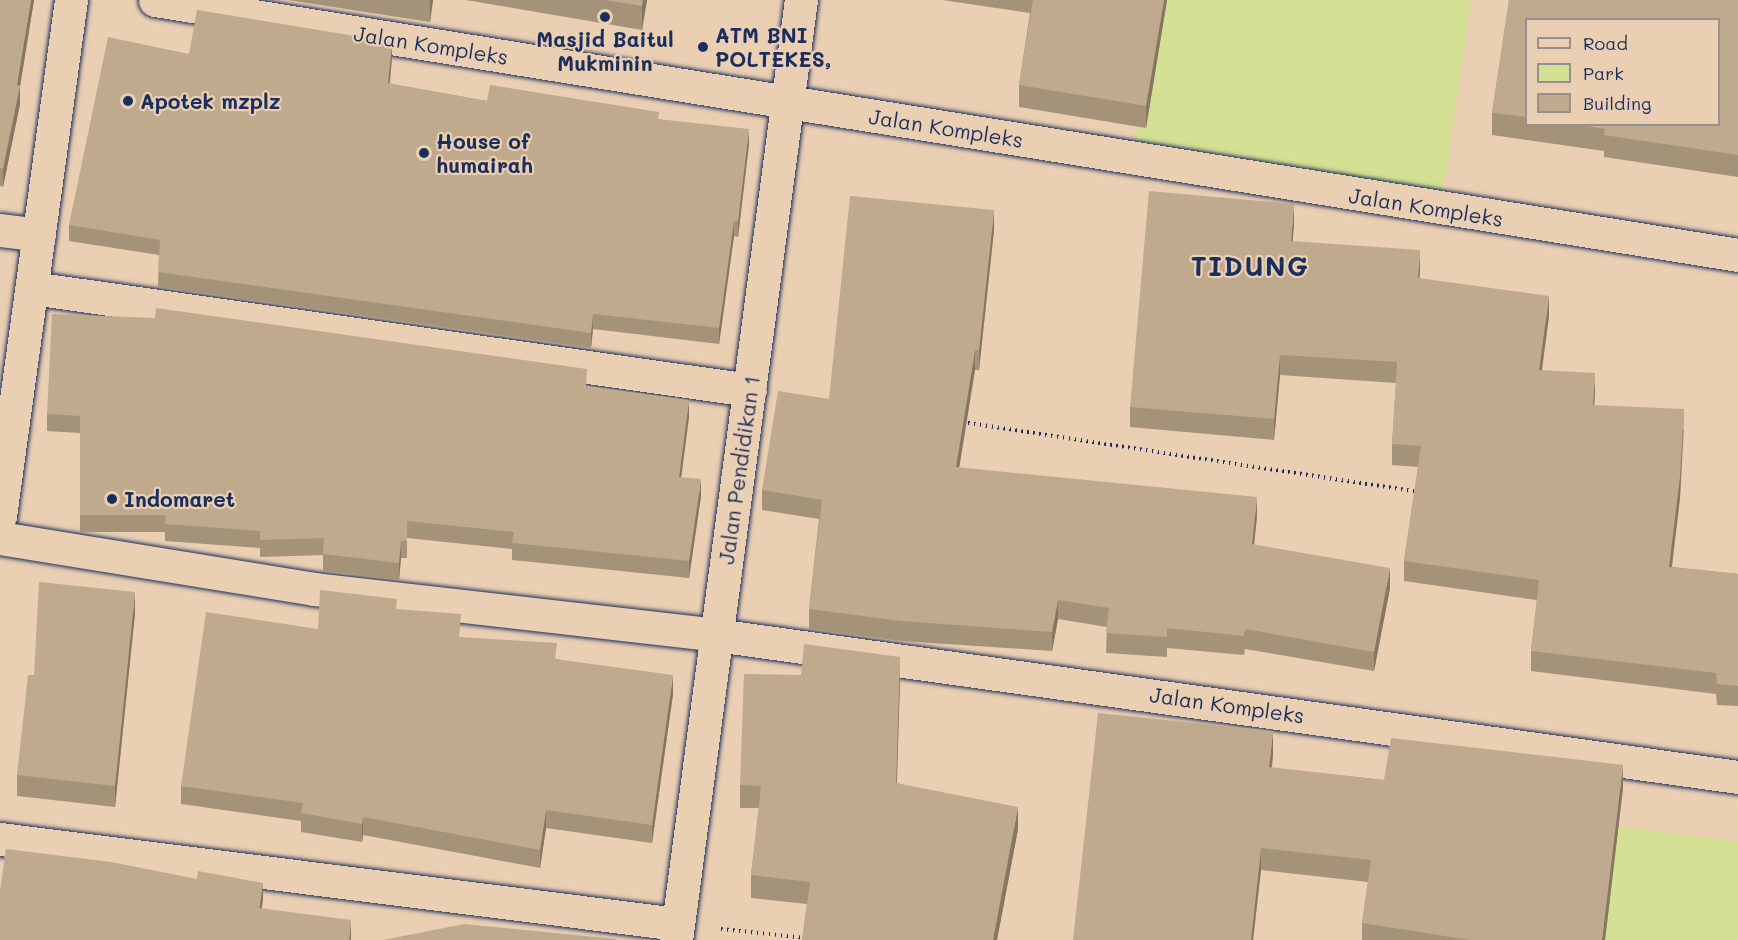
<!DOCTYPE html>
<style>
body{margin:0}
#map{position:relative;width:1738px;height:940px;overflow:hidden;background:#ebcfb2;font-family:Mali,sans-serif}
div>[style]{position:absolute}
.green>*{inset:0;background:#d4e093}
.path>*{height:4px;margin-top:-2px;transform-origin:0;background:repeating-linear-gradient(90deg,#1b2f5e 0 1.5px,transparent 0 6px)}
.roads{filter:drop-shadow(0 0 2px #1b2f5e) drop-shadow(0 0 2px #1b2f5e)}
.minor>*{height:33px;margin:-16.5px;padding:0 16.5px;transform-origin:16.5px;border-radius:16.5px;background:#ebcfb2}
.wall>*{inset:0;background:#a49279}
.shaded-wall>*{inset:0;background:#867763}
.building>*{inset:0;background:#bfaa8d}
.dots>*{width:16px;height:16px;translate:-50% -50%;box-sizing:border-box;border:3px solid #ebcfb2;border-radius:50%}
span{translate:-50% -50%;white-space:nowrap;text-align:center;line-height:1.15;-webkit-text-stroke:4.5px #ebcfb2;paint-order:stroke}
.poi-label{font-size:21px;color:#1b2f5e;font-weight:700}
.left{translate:0 -50%;text-align:left}
.street-label{font-size:21px;color:#1b2f5e}
.district-label{font-size:27px;color:#1b2f5e;font-weight:700;letter-spacing:1.5px}
.legend{position:absolute;left:1525px;top:18px;width:195px;height:108px;box-sizing:border-box;background:#ebcfb2;border:2px solid #988f90;margin:0;padding:8px 10px;list-style:none;font-size:18px;color:#1b2f5e}
.legend li{display:flex;align-items:center;gap:12px;height:30px}
.legend b{width:30px;border:2px solid #988f90}
</style>
<div id="map">
<div class="green">
<i style="clip-path:polygon(1156px 0,1471px 0,1440px 214px,1131px 171px)"></i>
<i style="clip-path:polygon(1601px 824px,1738px 842px,1738px 940px,1586px 940px)"></i>
</div>
<div class="path">
<i style="left:962px;top:422px;width:463px;rotate:8.7deg"></i>
<i style="left:721px;top:929px;width:85px;rotate:6deg"></i>
</div>
<div class="roads">
<div class="minor">
<i style="left:155px;top:0;width:1603px;rotate:9.15deg"></i>
<i style="left:0;top:230px;width:39px;rotate:7deg"></i>
<i style="left:32px;top:288px;width:725px;rotate:8.09deg"></i>
<i style="left:0;top:516px;width:521px;rotate:-82.17deg"></i>
<i style="left:0;top:538px;width:318px;rotate:9.2deg"></i>
<i style="left:314px;top:589px;width:405px;rotate:6.5deg"></i>
<i style="left:716px;top:635px;width:1032px;rotate:7.91deg"></i>
<i style="left:0;top:839px;width:683px;rotate:7.15deg"></i>
<i style="left:676px;top:940px;width:948px;rotate:-82.43deg"></i>
</div>
</div>
<div class="wall">
<i style="clip-path:polygon(0 0,34px 0,20px 86px,20px 104px,3px 187px,0 186px)"></i>
<i style="clip-path:polygon(288px 0,433px 0,430px 22px)"></i>
<i style="clip-path:polygon(466px 0,647px 0,642px 30px)"></i>
<i style="clip-path:polygon(942px 0,1167px 0,1146px 128px,1019px 107px,1019px 85px,1030px 13px)"></i>
<i style="clip-path:polygon(evenodd,1509px 0,1738px 0,1738px 177px,1604px 157px,1604px 151px,1492px 135px,1492px 113px,1509px 0,1527px 20px,1719px 20px,1719px 124px,1527px 124px,1527px 20px)"></i>
<i style="clip-path:polygon(189px 54px,392px 57px,390px 84px,487px 101px,659px 119px,749px 144px,738px 237px,734px 236px,719px 344px,593px 329px,591px 348px,158px 287px,159px 255px,69px 241px,69px 225px)"></i>
<i style="clip-path:polygon(1294px 225px,1292px 241px,1420px 270px,1419px 278px,1549px 316px,1542px 370px,1595px 393px,1594px 405px,1684px 429px,1680px 498px,1672px 567px,1738px 574px,1738px 706px,1717px 705px,1716px 694px,1531px 671px,1531px 651px,1537px 600px,1404px 581px,1404px 561px,1418px 467px,1392px 465px,1392px 444px,1396px 383px,1280px 375px,1274px 440px,1130px 427px,1130px 407px)"></i>
<i style="clip-path:polygon(994px 230px,979px 370px,975px 370px,959px 468px,1257px 516px,1254px 545px,1390px 588px,1374px 671px,1245px 649px,1244px 655px,1167px 648px,1167px 657px,1106px 653px,1107px 627px,1058px 619px,1052px 651px,901px 641px,809px 629px,809px 609px,819px 519px,762px 510px,762px 490px,829px 399px)"></i>
<i style="clip-path:polygon(587px 386px,689px 417px,681px 478px,701px 496px,689px 578px,512px 560px,512px 549px,407px 538px,407px 558px,401px 558px,399px 580px,323px 571px,323px 555px,260px 557px,260px 548px,165px 541px,165px 532px,80px 532px,80px 433px,47px 431px,47px 414px)"></i>
<i style="clip-path:polygon(397px 610px,460px 637px,557px 659px,673px 694px,652px 843px,546px 828px,540px 868px,363px 835px,362px 842px,301px 832px,301px 821px,181px 804px,181px 786px,318px 629px)"></i>
<i style="clip-path:polygon(135px 613px,115px 807px,17px 796px,17px 775px,34px 675px)"></i>
<i style="clip-path:polygon(801px 675px,900px 680px,897px 783px,1018px 829px,997px 940px,802px 940px,807px 904px,751px 898px,751px 875px,759px 808px,740px 808px,740px 785px)"></i>
<i style="clip-path:polygon(1273px 754px,1272px 768px,1384px 780px,1623px 788px,1605px 940px,1362px 940px,1362px 923px,1368px 882px,1261px 870px,1253px 940px,1073px 940px)"></i>
</div>
<div class="shaded-wall">
<i style="clip-path:polygon(31px 0,34px 0,19px 93px,20px 86px,20px 104px,3px 187px,3px 169px)"></i>
<i style="clip-path:polygon(430px 0,433px 0,430px 22px)"></i>
<i style="clip-path:polygon(643px 0,647px 0,642px 30px,642px 6px)"></i>
<i style="clip-path:polygon(1164px 0,1167px 0,1146px 128px,1146px 106px)"></i>
<i style="clip-path:polygon(392px 42px,392px 57px,388px 99px,388px 83px)"></i>
<i style="clip-path:polygon(749px 129px,749px 144px,738px 237px,738px 221px)"></i>
<i style="clip-path:polygon(1294px 204px,1294px 225px,1291px 261px,1291px 241px)"></i>
<i style="clip-path:polygon(994px 210px,994px 230px,979px 370px,979px 350px)"></i>
<i style="clip-path:polygon(734px 221px,734px 236px,719px 344px,719px 328px)"></i>
<i style="clip-path:polygon(1420px 250px,1420px 270px,1418px 299px,1418px 278px)"></i>
<i style="clip-path:polygon(1549px 296px,1549px 316px,1539px 390px,1539px 370px)"></i>
<i style="clip-path:polygon(593px 314px,593px 329px,591px 348px,591px 333px)"></i>
<i style="clip-path:polygon(975px 350px,975px 370px,956px 487px,956px 467px)"></i>
<i style="clip-path:polygon(1280px 355px,1280px 375px,1274px 440px,1274px 419px)"></i>
<i style="clip-path:polygon(1595px 373px,1595px 393px,1593px 425px,1593px 405px)"></i>
<i style="clip-path:polygon(689px 400px,689px 417px,679px 494px,679px 477px)"></i>
<i style="clip-path:polygon(1684px 409px,1680px 498px,1669px 588px,1669px 567px)"></i>
<i style="clip-path:polygon(701px 479px,701px 496px,689px 578px,689px 561px)"></i>
<i style="clip-path:polygon(1257px 497px,1257px 516px,1252px 564px,1252px 544px)"></i>
<i style="clip-path:polygon(401px 541px,401px 558px,399px 580px,399px 563px)"></i>
<i style="clip-path:polygon(1390px 568px,1390px 588px,1374px 671px,1374px 652px)"></i>
<i style="clip-path:polygon(135px 592px,135px 613px,115px 807px,115px 786px)"></i>
<i style="clip-path:polygon(1058px 600px,1058px 619px,1052px 651px,1052px 632px)"></i>
<i style="clip-path:polygon(900px 657px,900px 680px,896px 806px,896px 783px)"></i>
<i style="clip-path:polygon(673px 675px,673px 694px,652px 843px,652px 825px)"></i>
<i style="clip-path:polygon(1273px 731px,1273px 754px,1269px 790px,1269px 767px)"></i>
<i style="clip-path:polygon(1623px 765px,1623px 788px,1605px 940px,1602px 940px)"></i>
<i style="clip-path:polygon(1018px 807px,1018px 829px,997px 940px,993px 940px)"></i>
<i style="clip-path:polygon(546px 810px,546px 828px,540px 868px,540px 850px)"></i>
<i style="clip-path:polygon(363px 817px,363px 835px,362px 842px,362px 824px)"></i>
<i style="clip-path:polygon(1261px 848px,1261px 870px,1253px 940px,1251px 940px)"></i>
<i style="clip-path:polygon(263px 883px,263px 900px,259px 925px,259px 908px)"></i>
<i style="clip-path:polygon(351px 920px,351px 940px,349px 940px)"></i>
</div>
<div class="building">
<i style="clip-path:polygon(0 0,31px 0,17px 85px,20px 86px,3px 169px,0 168px)"></i>
<i style="clip-path:polygon(605px 0,643px 0,642px 6px)"></i>
<i style="clip-path:polygon(1033px 0,1164px 0,1146px 106px,1019px 85px)"></i>
<i style="clip-path:polygon(1509px 0,1738px 0,1738px 155px,1604px 135px,1605px 129px,1576px 124px,1719px 124px,1719px 20px,1527px 20px,1527px 117px,1492px 113px)"></i>
<i style="clip-path:polygon(197px 10px,392px 42px,388px 83px,487px 101px,490px 85px,659px 112px,658px 119px,749px 129px,738px 221px,734px 221px,719px 328px,593px 314px,591px 333px,158px 272px,160px 240px,69px 225px,108px 37px,189px 54px)"></i>
<i style="clip-path:polygon(1149px 191px,1294px 204px,1291px 241px,1420px 250px,1418px 278px,1549px 296px,1539px 370px,1595px 373px,1593px 405px,1684px 409px,1680px 477px,1669px 567px,1738px 574px,1738px 686px,1717px 684px,1716px 673px,1531px 651px,1539px 580px,1404px 561px,1421px 446px,1392px 444px,1397px 362px,1280px 355px,1274px 419px,1130px 407px)"></i>
<i style="clip-path:polygon(850px 196px,994px 210px,979px 350px,975px 350px,956px 467px,1257px 497px,1252px 544px,1390px 568px,1374px 652px,1245px 629px,1244px 636px,1167px 628px,1167px 637px,1106px 633px,1109px 608px,1058px 600px,1052px 632px,901px 621px,809px 609px,822px 500px,762px 490px,778px 391px,829px 399px)"></i>
<i style="clip-path:polygon(156px 308px,587px 369px,586px 386px,689px 400px,679px 477px,701px 479px,689px 561px,512px 543px,514px 532px,407px 521px,407px 541px,401px 541px,399px 563px,323px 554px,324px 538px,260px 540px,260px 531px,165px 524px,166px 515px,80px 515px,80px 416px,47px 414px,52px 314px,155px 318px)"></i>
<i style="clip-path:polygon(39px 582px,135px 592px,115px 786px,17px 775px,28px 675px,34px 675px)"></i>
<i style="clip-path:polygon(320px 590px,397px 599px,396px 609px,461px 614px,459px 637px,557px 643px,555px 659px,673px 675px,652px 825px,546px 810px,540px 850px,363px 817px,362px 824px,301px 813px,303px 803px,181px 786px,206px 612px,318px 629px)"></i>
<i style="clip-path:polygon(804px 644px,900px 657px,896px 783px,1018px 807px,993px 940px,802px 940px,810px 882px,751px 875px,761px 786px,740px 785px,744px 674px,801px 675px)"></i>
<i style="clip-path:polygon(1098px 713px,1273px 731px,1269px 767px,1384px 780px,1391px 738px,1623px 765px,1602px 940px,1470px 940px,1362px 923px,1371px 860px,1261px 848px,1251px 940px,1073px 940px)"></i>
<i style="clip-path:polygon(6px 849px,111px 862px,197px 879px,198px 871px,263px 883px,259px 908px,351px 920px,349px 940px,0 940px,0 891px)"></i>
<i style="clip-path:polygon(464px 924px,616px 939px,616px 940px,383px 940px)"></i>
</div>
<div class="dots">
<i style="left:605px;top:17px;background:#1b2f5e"></i>
<i style="left:703px;top:47px;background:#1b2f5e"></i>
<i style="left:128px;top:101px;background:#1b2f5e"></i>
<i style="left:424px;top:153px;background:#1b2f5e"></i>
<i style="left:112px;top:499px;background:#1b2f5e"></i>
</div>
<div class="poi-label">
<span class="left" style="left:715px;top:47px">ATM BNI<br>POLTEKES,</span>
<span style="left:605px;top:51px">Masjid Baitul<br>Mukminin</span>
<span class="left" style="left:140px;top:101px">Apotek mzplz</span>
<span class="left" style="left:436px;top:153px">House of<br>humairah</span>
<span class="left" style="left:124px;top:499px">Indomaret</span>
</div>
<div class="street-label">
<span style="left:431px;top:45px;rotate:9deg">Jalan Kompleks</span>
<span style="left:946px;top:128px;rotate:9deg">Jalan Kompleks</span>
<span style="left:1426px;top:207px;rotate:9deg">Jalan Kompleks</span>
<span style="left:739px;top:470px;rotate:-82deg">Jalan Pendidikan 1</span>
<span style="left:1227px;top:705px;rotate:8deg">Jalan Kompleks</span>
</div>
<div class="district-label">
<span style="left:1250px;top:266px">TIDUNG</span>
</div>
<ul class="legend">
<li><b style="height:8px;background:#ebcfb2"></b>Road</li>
<li><b style="height:16px;background:#d4e093"></b>Park</li>
<li><b style="height:16px;background:#bfaa8d"></b>Building</li>
</ul>
</div>
